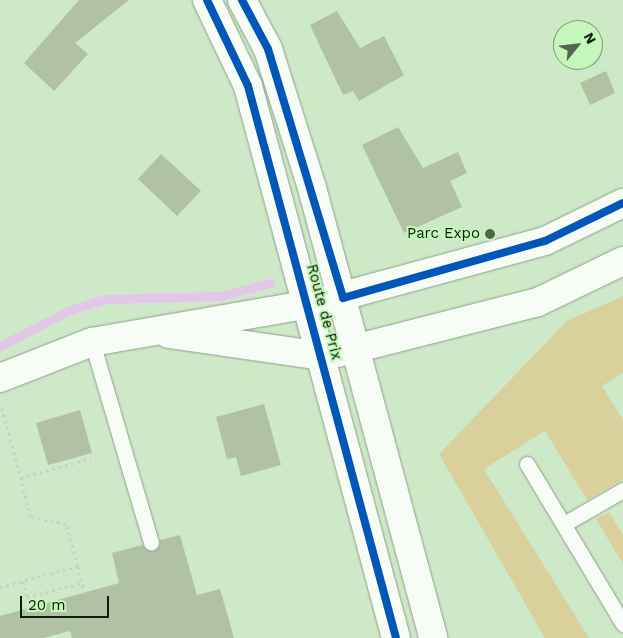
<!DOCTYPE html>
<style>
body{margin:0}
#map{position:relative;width:623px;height:638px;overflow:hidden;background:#cee9c8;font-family:"Work Sans",sans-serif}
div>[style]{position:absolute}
.green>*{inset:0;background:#dad09b}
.stream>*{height:9px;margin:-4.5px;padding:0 4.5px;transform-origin:4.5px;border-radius:4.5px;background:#e3c7e9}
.building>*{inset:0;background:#b1c1a4}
.path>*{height:3px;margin-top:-1.5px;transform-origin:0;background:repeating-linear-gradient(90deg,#c9d0c7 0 2.5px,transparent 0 6.5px)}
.roads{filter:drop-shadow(0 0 1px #8da288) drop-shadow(0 0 1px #8da288)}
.lane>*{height:15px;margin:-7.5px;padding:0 7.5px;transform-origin:7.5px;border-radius:7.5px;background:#f8fcf7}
.street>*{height:28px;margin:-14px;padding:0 14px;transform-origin:14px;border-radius:14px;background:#f8fcf7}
.secondary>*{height:28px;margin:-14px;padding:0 14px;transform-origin:14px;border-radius:14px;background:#f8fcf7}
.cycleway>*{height:8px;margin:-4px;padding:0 4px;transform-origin:4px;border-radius:4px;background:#0057b8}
.dots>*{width:14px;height:14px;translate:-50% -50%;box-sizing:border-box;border:2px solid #c5f7ba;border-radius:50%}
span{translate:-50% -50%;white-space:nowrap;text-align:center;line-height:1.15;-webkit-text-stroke:4px #c5f7ba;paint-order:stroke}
.poi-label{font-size:15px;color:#0d1f09}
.right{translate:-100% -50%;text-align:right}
.street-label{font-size:15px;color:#0d1f09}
.north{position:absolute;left:553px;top:20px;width:50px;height:50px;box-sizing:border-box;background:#c5f7ba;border:1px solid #7ba173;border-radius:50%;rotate:61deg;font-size:14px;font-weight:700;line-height:20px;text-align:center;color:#0d1f09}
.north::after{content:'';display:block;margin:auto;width:18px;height:22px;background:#51664c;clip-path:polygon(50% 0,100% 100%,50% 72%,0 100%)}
.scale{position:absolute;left:20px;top:596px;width:89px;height:22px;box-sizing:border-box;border:2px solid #0d1f09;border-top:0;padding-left:6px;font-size:15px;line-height:18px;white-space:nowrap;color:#0d1f09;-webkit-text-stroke:4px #c5f7ba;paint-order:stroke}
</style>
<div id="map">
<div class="green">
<i style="clip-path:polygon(623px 296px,623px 373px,602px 386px,623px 420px,623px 479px,587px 500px,545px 431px,484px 469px,589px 638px,545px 638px,439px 454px,567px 321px)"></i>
<i style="clip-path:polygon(609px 512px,623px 535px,623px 564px,596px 519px)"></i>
</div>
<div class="stream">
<i style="left:0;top:346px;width:76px;rotate:-27.2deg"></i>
<i style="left:68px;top:311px;width:40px;rotate:-18deg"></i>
<i style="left:106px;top:299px;width:116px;rotate:-1.5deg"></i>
<i style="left:222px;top:296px;width:50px;rotate:-15.2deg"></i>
</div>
<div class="building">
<i style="clip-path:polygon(79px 0,129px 0,75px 43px,88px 54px,54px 91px,24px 63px)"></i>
<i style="clip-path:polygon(337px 11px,360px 48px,384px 36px,404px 75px,359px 101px,353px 91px,343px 95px,310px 25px)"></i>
<i style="clip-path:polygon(606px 71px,615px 93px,590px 105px,580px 83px)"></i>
<i style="clip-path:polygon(398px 127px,423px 168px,458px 152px,467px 173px,450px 181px,462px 207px,404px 233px,362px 145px)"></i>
<i style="clip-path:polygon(161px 154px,201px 191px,177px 216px,138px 179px)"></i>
<i style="clip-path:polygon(264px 404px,281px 465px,241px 476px,236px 457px,227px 459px,216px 417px)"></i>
<i style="clip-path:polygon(80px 410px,92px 453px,48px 465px,36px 423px)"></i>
<i style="clip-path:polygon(180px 535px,197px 595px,220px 589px,234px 638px,72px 638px,70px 631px,43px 638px,0 638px,0 616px,119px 583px,112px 553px,142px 545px,153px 552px,160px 540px)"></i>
</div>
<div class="path">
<i style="left:21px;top:478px;width:73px;rotate:-15.9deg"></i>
<i style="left:78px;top:566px;width:28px;rotate:77deg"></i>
<i style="left:23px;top:581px;width:16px;rotate:76deg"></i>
<i style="left:27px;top:597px;width:57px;rotate:-14.3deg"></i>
<i style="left:0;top:587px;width:81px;rotate:-15.1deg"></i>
<i style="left:78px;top:566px;width:44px;rotate:-105.9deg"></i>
<i style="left:66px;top:524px;width:36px;rotate:-169deg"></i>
<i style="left:31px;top:517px;width:116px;rotate:-105deg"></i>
</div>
<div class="roads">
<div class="lane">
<i style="left:92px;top:342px;width:209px;rotate:73.6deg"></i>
<i style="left:527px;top:464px;width:187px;rotate:59deg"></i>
<i style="left:564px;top:524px;width:68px;rotate:-30deg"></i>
</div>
<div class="street">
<i style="left:169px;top:334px;width:154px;rotate:8.2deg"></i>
<i style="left:0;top:378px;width:99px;rotate:-21.4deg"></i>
<i style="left:92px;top:342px;width:220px;rotate:-9.9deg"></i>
</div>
<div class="secondary">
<i style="left:207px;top:0;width:95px;rotate:64.5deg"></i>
<i style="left:248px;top:86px;width:571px;rotate:74.99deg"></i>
<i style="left:242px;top:0;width:55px;rotate:62deg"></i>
<i style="left:268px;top:49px;width:146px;rotate:72.4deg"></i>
<i style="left:312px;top:188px;width:466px;rotate:74.9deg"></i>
<i style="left:324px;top:301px;width:229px;rotate:-15.2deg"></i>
<i style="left:545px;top:241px;width:87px;rotate:-26deg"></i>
<i style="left:338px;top:353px;width:206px;rotate:-14.3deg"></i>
<i style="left:538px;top:302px;width:94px;rotate:-25.8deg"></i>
</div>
</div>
<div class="cycleway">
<i style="left:207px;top:0;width:95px;rotate:64.5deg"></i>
<i style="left:248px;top:86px;width:571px;rotate:74.99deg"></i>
<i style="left:242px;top:0;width:55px;rotate:62deg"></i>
<i style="left:268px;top:49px;width:260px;rotate:73.2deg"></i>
<i style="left:343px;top:298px;width:210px;rotate:-15.8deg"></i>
<i style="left:545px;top:241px;width:87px;rotate:-26deg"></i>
</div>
<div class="dots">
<i style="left:490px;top:234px;background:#51664c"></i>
</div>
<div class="poi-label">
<span class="right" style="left:480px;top:234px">Parc Expo</span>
</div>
<div class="street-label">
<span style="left:324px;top:312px;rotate:75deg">Route de Prix</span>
</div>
<div class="north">N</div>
<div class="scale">20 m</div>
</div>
